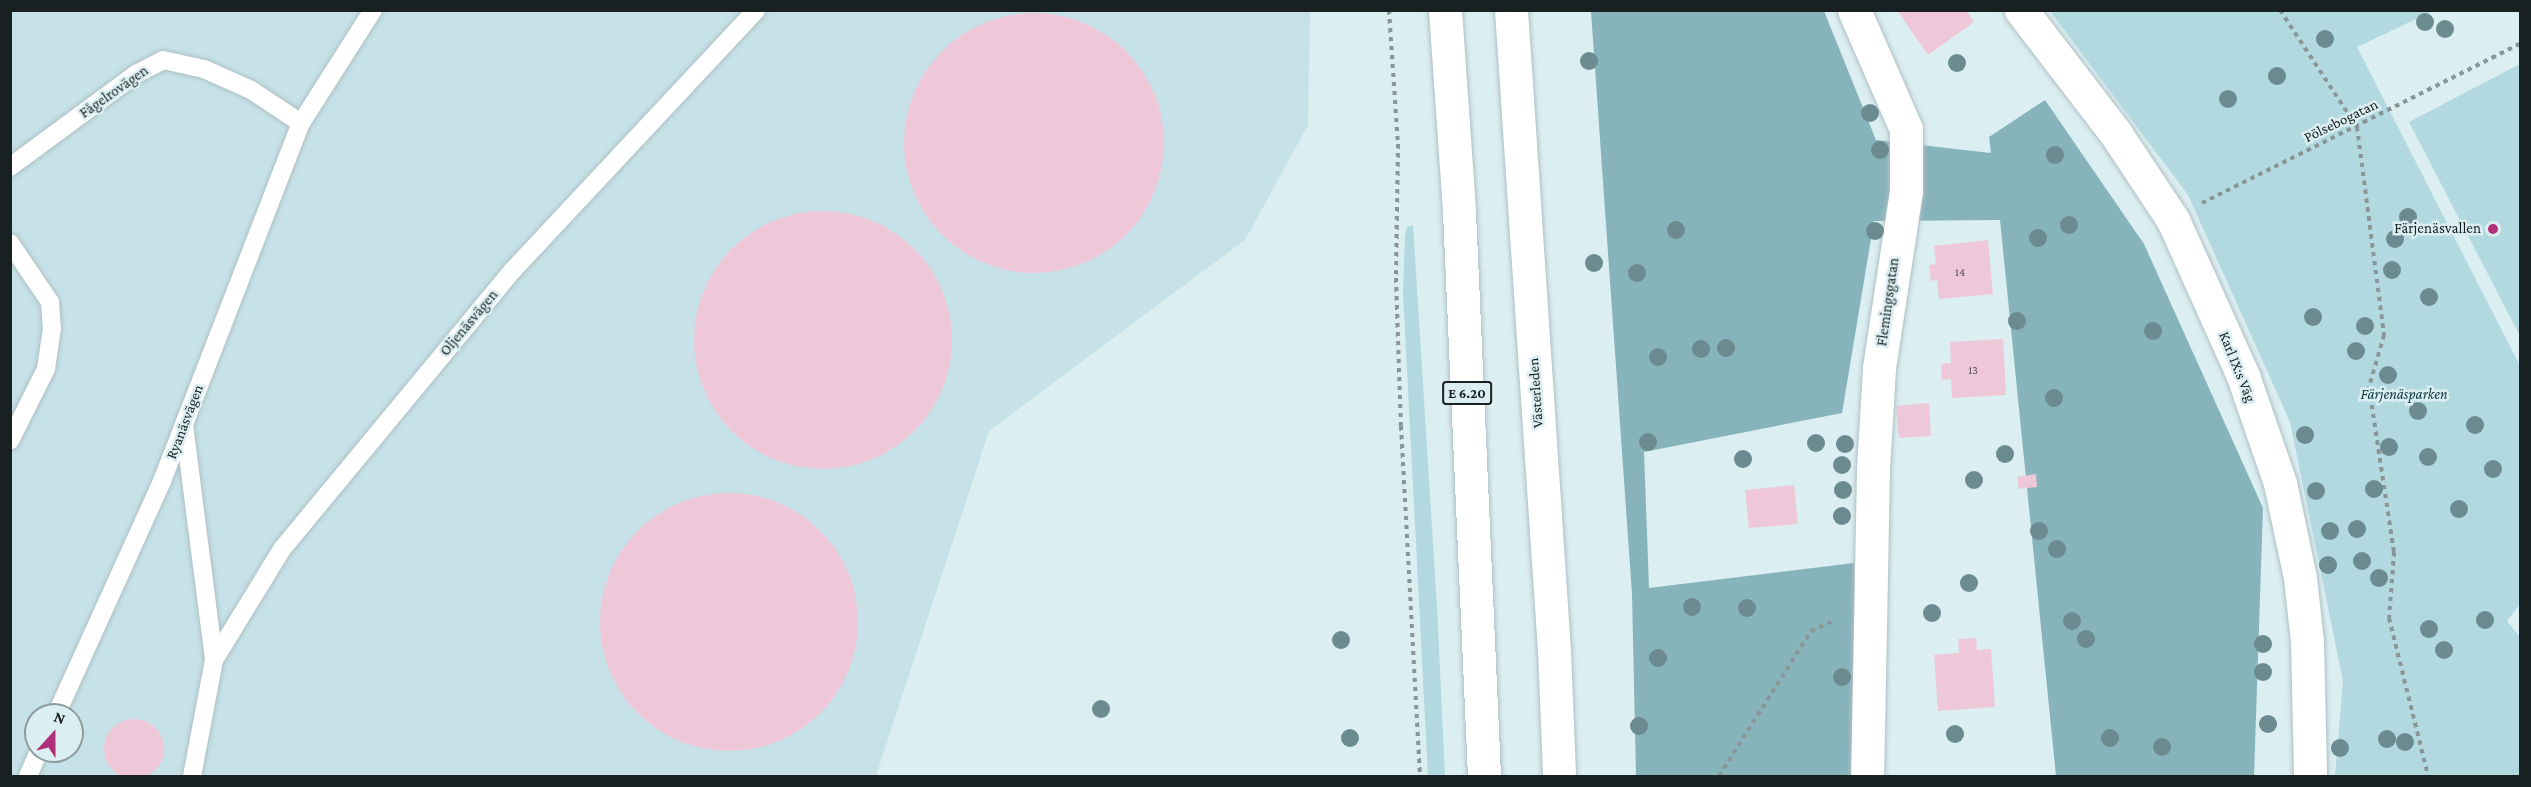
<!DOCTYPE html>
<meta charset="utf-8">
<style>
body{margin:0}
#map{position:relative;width:2531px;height:787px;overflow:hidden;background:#dbeef1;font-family:"Crimson Pro",serif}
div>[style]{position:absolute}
.built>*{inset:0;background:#c6e2e8}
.green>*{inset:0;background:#b3d9e0}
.forest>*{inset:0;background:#87b3bb}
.building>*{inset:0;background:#eec8d9}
.round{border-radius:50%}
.path>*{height:4px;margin-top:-2px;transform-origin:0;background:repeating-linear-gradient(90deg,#889698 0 4.5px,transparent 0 9px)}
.roads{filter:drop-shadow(0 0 2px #aec0c4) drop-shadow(0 0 2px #aec0c4)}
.lane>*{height:18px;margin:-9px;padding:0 9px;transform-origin:9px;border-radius:9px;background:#fff}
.street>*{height:33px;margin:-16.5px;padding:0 16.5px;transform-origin:16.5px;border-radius:16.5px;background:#fff}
.highway>*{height:33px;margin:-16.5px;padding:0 16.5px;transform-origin:16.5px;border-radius:16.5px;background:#fff}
.trees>*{width:18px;height:18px;margin:-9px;border-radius:50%;background:#6b8b90}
.dots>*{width:16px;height:16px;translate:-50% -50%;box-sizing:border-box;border:3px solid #dbeef1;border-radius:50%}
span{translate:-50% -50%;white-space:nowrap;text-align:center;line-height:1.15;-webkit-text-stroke:5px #dbeef1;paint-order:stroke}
.number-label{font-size:12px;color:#4e4a4f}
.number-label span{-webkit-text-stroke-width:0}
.shield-label span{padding:2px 4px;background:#dbeef1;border:2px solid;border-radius:4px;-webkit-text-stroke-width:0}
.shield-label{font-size:14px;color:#192021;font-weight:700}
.street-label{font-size:15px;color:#192021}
.poi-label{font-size:15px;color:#192021}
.right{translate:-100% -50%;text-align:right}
.park-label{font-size:15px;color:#103a41;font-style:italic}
.frame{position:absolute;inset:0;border:12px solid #192021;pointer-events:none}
.north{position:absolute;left:24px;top:703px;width:60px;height:60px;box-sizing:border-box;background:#dbeef1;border:2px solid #8d9c9e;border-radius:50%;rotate:21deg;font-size:16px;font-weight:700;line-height:24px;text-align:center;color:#192021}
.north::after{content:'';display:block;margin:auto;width:21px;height:27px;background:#b02f7a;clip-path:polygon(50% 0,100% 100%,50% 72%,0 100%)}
</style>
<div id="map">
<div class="built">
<i style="clip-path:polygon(evenodd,10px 11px,1310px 11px,1308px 125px,1245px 240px,989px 431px,876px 776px,11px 776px,10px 11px,36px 715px,72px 715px,72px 751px,36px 751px,36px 715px)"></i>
</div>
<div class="green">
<i style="clip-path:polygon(2050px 11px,2433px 11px,2357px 47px,2520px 366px,2520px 604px,2507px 621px,2520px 637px,2520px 776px,2335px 776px,2343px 681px,2290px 422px,2188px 195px)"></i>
<i style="clip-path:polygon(2520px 64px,2520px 336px,2409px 122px)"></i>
<i style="clip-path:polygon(1413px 225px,1437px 607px,1445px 776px,1428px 776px,1403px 293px,1405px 236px,1407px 227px)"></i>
</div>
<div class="forest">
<i style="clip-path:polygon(1591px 11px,1824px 11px,1876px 140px,1991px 153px,1989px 137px,2045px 100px,2144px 244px,2263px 508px,2254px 776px,2056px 776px,2000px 220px,1874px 221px,1842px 413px,1644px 452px,1649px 588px,1854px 563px,1858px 776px,1636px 776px,1632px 594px)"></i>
</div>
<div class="building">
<i style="clip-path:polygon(1897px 10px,1966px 10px,1974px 22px,1928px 55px)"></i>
<i class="round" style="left:904px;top:13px;width:260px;height:260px"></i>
<i class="round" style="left:694px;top:211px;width:258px;height:258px"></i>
<i style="clip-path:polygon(1988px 240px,1993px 294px,1939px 299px,1937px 280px,1931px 281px,1929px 265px,1936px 264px,1934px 246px)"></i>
<i style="clip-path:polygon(2003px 339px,2006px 395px,1952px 398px,1951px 379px,1942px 380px,1941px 364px,1951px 363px,1950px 342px)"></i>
<i style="clip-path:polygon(1929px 403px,1931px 436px,1899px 438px,1896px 406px)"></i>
<i style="clip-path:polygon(2036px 474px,2037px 487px,2019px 489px,2017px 477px)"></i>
<i style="clip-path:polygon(1794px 485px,1798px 524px,1749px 528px,1745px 490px)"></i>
<i class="round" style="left:600px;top:493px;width:258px;height:258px"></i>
<i style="clip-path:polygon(1976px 638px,1977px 650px,1991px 649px,1995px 707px,1938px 711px,1934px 655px,1959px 653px,1958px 639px)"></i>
<i class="round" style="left:104px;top:719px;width:60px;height:60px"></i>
</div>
<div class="path">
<i style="left:1389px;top:10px;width:134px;rotate:86.2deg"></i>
<i style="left:1398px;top:144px;width:134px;rotate:90.9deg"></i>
<i style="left:1396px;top:278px;width:148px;rotate:88.1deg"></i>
<i style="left:1401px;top:426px;width:351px;rotate:86.9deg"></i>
<i style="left:2280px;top:10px;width:140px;rotate:56.7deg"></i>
<i style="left:2357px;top:127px;width:210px;rotate:82.6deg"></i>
<i style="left:2384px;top:335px;width:54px;rotate:106.1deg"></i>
<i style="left:2369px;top:387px;width:167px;rotate:81.4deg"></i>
<i style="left:2394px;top:552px;width:66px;rotate:94.3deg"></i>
<i style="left:2389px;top:618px;width:163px;rotate:76.1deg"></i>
<i style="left:2202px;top:203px;width:356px;rotate:-26.6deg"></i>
<i style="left:1719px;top:776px;width:172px;rotate:-57.6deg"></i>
<i style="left:1811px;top:631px;width:27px;rotate:-24deg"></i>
</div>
<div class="roads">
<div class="lane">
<i style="left:10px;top:167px;width:157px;rotate:-36.4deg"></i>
<i style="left:136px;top:74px;width:30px;rotate:-27deg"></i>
<i style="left:163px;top:60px;width:42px;rotate:12.4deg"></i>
<i style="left:204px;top:69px;width:51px;rotate:24.1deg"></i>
<i style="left:251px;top:90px;width:60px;rotate:33.4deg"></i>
<i style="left:301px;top:123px;width:134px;rotate:-57.5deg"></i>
<i style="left:10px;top:243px;width:71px;rotate:55.9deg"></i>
<i style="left:50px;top:302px;width:26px;rotate:86deg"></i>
<i style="left:52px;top:328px;width:41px;rotate:98.3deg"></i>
<i style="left:46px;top:369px;width:80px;rotate:116.6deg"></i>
<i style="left:184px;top:425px;width:237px;rotate:82.7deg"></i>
<i style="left:214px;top:660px;width:118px;rotate:100.7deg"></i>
<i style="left:214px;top:660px;width:130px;rotate:-58.5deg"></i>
<i style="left:282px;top:549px;width:362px;rotate:-50.4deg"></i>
<i style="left:513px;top:270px;width:356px;rotate:-46.9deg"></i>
<i style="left:56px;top:715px;width:257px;rotate:-65.6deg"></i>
<i style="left:162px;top:481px;width:384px;rotate:-68.8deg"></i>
<i style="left:28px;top:776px;width:27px;rotate:-66deg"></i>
</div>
<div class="street">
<i style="left:1854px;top:10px;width:130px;rotate:66.4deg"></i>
<i style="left:1906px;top:129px;width:62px;rotate:90deg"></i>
<i style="left:1906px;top:191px;width:179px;rotate:98.7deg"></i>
<i style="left:1879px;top:368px;width:102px;rotate:93.4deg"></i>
<i style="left:1873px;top:470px;width:306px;rotate:91.1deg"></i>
<i style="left:2021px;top:10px;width:156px;rotate:52.5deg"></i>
<i style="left:2116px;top:134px;width:103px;rotate:56.5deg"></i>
<i style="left:2173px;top:220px;width:171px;rotate:65.8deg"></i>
<i style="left:2243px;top:376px;width:113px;rotate:70.9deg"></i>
<i style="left:2280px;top:483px;width:97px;rotate:78.1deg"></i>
<i style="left:2300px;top:578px;width:63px;rotate:83.7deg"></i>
<i style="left:2307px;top:641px;width:135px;rotate:88.7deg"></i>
</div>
<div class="highway">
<i style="left:1445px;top:10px;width:202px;rotate:86deg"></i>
<i style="left:1459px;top:212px;width:565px;rotate:87.46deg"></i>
<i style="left:1511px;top:10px;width:641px;rotate:86.16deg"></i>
<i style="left:1554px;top:650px;width:126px;rotate:87.7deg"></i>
</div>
</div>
<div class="trees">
<i style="left:2425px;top:22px"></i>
<i style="left:2445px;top:29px"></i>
<i style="left:2325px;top:39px"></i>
<i style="left:1589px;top:61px"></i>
<i style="left:1957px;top:63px"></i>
<i style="left:2277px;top:76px"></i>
<i style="left:2228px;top:99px"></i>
<i style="left:1870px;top:113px"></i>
<i style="left:1880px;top:150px"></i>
<i style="left:2055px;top:155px"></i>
<i style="left:2408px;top:217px"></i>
<i style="left:2069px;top:225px"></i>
<i style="left:1676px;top:230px"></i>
<i style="left:1875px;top:231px"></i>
<i style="left:2038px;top:238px"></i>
<i style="left:2395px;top:239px"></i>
<i style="left:1594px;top:263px"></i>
<i style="left:2392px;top:270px"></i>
<i style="left:1637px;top:273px"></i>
<i style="left:2429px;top:297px"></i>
<i style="left:2313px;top:317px"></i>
<i style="left:2017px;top:321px"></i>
<i style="left:2365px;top:326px"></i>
<i style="left:2153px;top:331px"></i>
<i style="left:1726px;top:348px"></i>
<i style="left:1701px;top:349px"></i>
<i style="left:2356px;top:351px"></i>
<i style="left:1658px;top:357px"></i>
<i style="left:2388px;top:375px"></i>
<i style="left:2054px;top:398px"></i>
<i style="left:2418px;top:411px"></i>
<i style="left:2475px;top:425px"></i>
<i style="left:2305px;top:435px"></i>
<i style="left:1648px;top:442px"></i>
<i style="left:1816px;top:443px"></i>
<i style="left:1845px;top:444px"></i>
<i style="left:2389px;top:447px"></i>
<i style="left:2005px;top:454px"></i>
<i style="left:2428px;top:457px"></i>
<i style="left:1743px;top:459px"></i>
<i style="left:1842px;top:465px"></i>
<i style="left:2493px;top:469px"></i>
<i style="left:1974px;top:480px"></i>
<i style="left:2374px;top:489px"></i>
<i style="left:1843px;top:490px"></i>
<i style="left:2316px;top:491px"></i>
<i style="left:2459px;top:509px"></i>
<i style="left:1842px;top:516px"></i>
<i style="left:2357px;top:529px"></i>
<i style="left:2039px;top:531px"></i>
<i style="left:2330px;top:531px"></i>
<i style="left:2057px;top:549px"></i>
<i style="left:2362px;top:561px"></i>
<i style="left:2328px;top:565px"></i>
<i style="left:2379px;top:578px"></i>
<i style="left:1969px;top:583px"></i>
<i style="left:1692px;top:607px"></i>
<i style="left:1747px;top:608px"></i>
<i style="left:1932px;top:613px"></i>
<i style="left:2485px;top:620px"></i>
<i style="left:2072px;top:621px"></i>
<i style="left:2429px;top:629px"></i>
<i style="left:2086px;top:639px"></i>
<i style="left:1341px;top:640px"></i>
<i style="left:2263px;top:644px"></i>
<i style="left:2444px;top:650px"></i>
<i style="left:1658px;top:658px"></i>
<i style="left:2263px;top:672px"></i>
<i style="left:1842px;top:677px"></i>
<i style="left:1101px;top:709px"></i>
<i style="left:2268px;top:724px"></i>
<i style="left:1639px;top:726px"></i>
<i style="left:1955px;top:734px"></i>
<i style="left:1350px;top:738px"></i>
<i style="left:2110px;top:738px"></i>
<i style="left:2387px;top:739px"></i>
<i style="left:2405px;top:742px"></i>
<i style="left:2162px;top:747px"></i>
<i style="left:2340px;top:748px"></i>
</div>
<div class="dots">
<i style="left:2493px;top:229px;background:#b02f7a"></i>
</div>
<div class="number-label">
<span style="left:1960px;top:273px">14</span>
<span style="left:1973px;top:371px">13</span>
</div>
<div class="shield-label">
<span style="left:1467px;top:393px">E 6.20</span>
</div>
<div class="street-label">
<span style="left:114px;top:92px;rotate:-35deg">Fågelrovägen</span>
<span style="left:2341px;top:121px;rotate:-26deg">Pölsebogatan</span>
<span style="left:1888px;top:302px;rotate:-82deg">Flemingsgatan</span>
<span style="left:469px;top:323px;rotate:-50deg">Oljenäsvägen</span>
<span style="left:2237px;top:367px;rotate:68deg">Karl IX:s Väg</span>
<span style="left:1536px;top:393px;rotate:-94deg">Västerleden</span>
<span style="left:185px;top:422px;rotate:-69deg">Ryanäsvägen</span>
</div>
<div class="poi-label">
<span class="right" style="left:2481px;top:229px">Färjenäsvallen</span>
</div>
<div class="park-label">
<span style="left:2404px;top:395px">Färjenäsparken</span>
</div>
<div class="frame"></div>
<div class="north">N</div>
</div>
